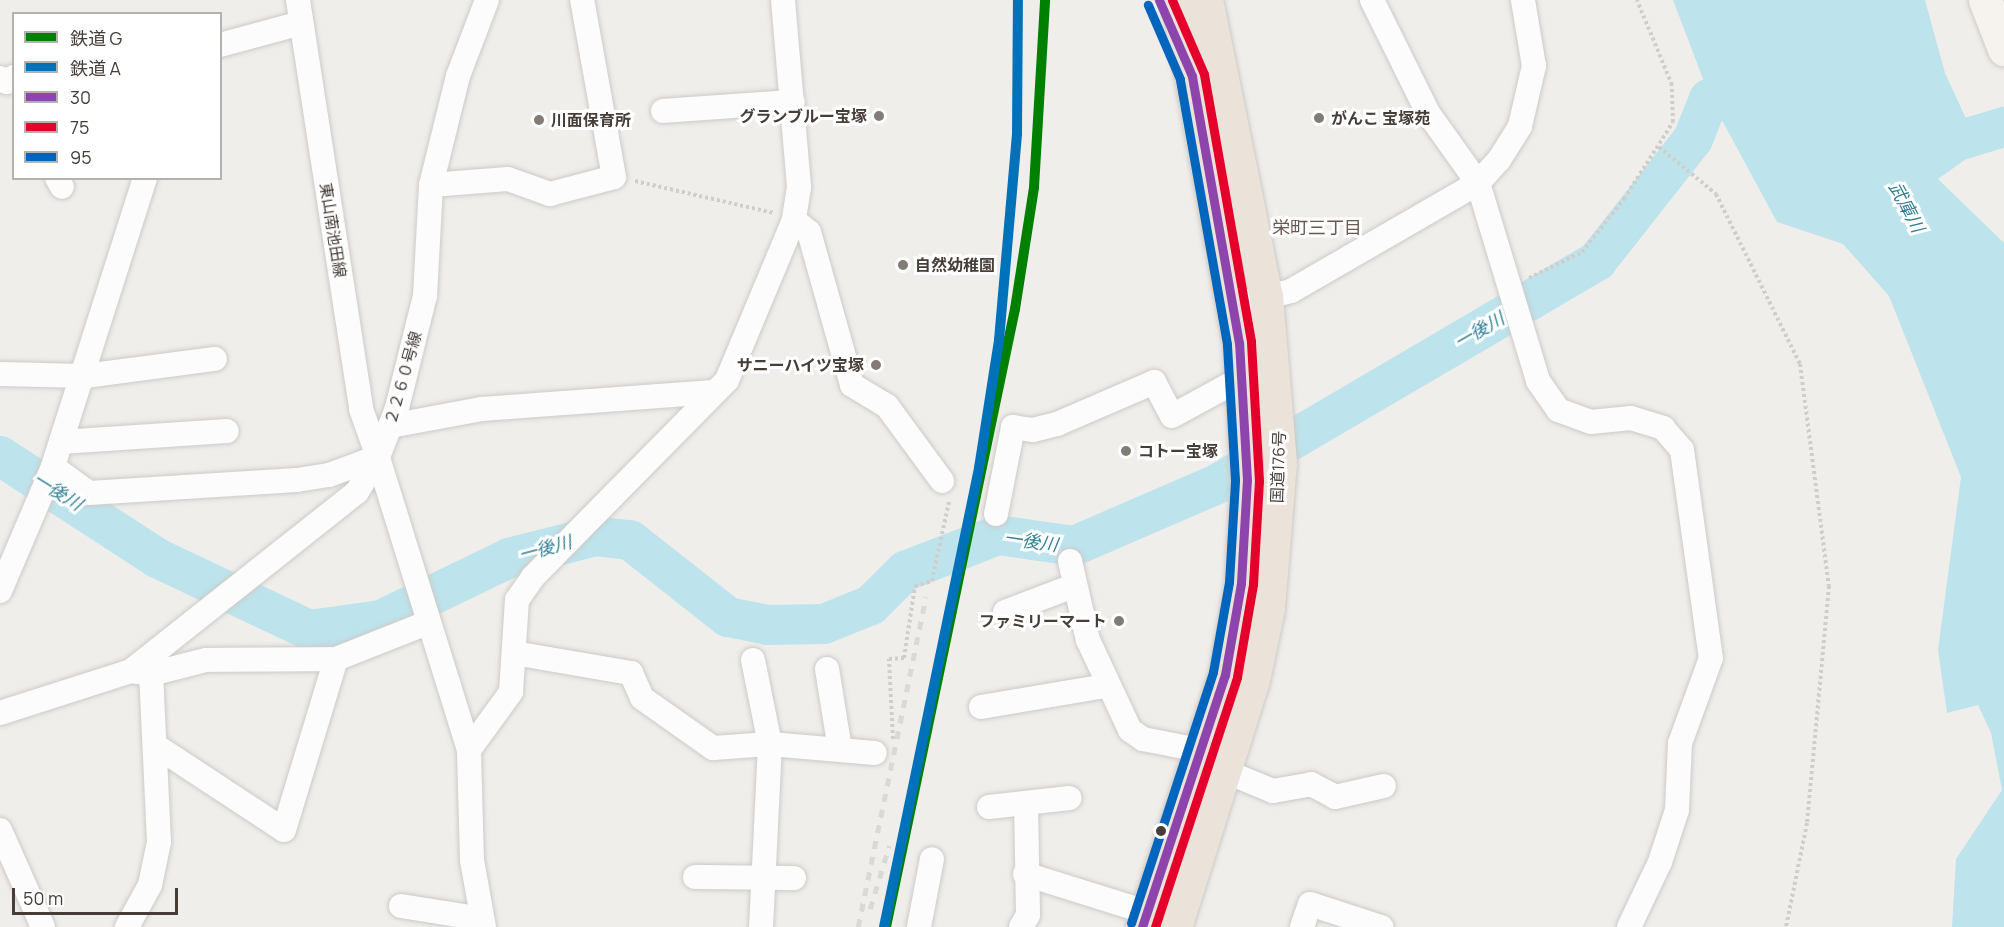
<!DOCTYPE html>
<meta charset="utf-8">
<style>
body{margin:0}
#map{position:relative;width:2004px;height:927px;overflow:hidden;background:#f0eeeb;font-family:Manrope,"Noto Sans JP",sans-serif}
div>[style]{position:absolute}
.water>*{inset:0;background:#bde3ec}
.river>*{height:40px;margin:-20px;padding:0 20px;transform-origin:20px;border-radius:20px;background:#bde3ec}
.path>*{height:4px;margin-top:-2px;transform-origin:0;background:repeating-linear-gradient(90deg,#d1cdca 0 3px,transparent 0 6px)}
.roads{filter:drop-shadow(0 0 2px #cdcac7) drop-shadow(0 0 2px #cdcac7)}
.street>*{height:24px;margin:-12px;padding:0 12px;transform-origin:12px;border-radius:12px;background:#fdfcfc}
.secondary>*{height:33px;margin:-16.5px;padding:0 16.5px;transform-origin:16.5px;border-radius:16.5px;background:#f6f3ef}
.highway>*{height:33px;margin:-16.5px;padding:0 16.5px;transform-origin:16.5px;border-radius:16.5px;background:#ebe2da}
.rail>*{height:4.5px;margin-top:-2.25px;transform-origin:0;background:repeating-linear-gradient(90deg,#d9d9d8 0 8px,transparent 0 16px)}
.bus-1>*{height:9px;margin:-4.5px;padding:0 4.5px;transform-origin:4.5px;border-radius:4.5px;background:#8e44ad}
.bus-2>*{height:9px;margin:-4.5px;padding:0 4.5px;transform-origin:4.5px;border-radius:4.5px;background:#e4002b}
.bus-3>*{height:9px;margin:-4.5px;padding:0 4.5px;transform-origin:4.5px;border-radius:4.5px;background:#0065bd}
.rail-1>*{height:10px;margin:-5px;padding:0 5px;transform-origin:5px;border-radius:5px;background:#008000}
.rail-2>*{height:10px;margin:-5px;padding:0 5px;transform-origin:5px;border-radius:5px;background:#0072ba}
.dots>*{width:16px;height:16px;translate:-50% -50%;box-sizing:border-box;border:3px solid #fff;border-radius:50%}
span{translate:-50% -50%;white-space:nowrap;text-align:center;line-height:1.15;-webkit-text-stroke:6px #fff;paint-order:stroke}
.poi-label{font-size:16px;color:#463d37;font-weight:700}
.right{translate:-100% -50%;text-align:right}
.left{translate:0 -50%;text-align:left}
.street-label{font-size:16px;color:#463d37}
.water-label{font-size:18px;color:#307f96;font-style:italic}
.neighbourhood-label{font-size:18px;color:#69594f}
.legend{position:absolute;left:12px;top:12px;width:210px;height:168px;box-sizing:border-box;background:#fff;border:2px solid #b5b1af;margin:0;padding:8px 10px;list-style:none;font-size:18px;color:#463d37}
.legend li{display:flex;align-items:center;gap:12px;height:30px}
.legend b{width:30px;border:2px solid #b5b1af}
.scale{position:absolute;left:12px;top:888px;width:166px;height:27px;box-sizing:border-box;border:3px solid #463d37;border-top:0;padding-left:8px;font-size:18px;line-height:21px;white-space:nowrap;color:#463d37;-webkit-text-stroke:4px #fff;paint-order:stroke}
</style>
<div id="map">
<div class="water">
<i style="clip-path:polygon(1673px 0,1925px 0,1945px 73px,1980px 149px,1938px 179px,2004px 243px,2004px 927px,1952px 927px,1956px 859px,2002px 790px,1991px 733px,1978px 705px,1947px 713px,1938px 650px,1961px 477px,1889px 296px,1843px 244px,1777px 222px,1711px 100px)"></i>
</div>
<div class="river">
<i style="left:1921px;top:152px;width:87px;rotate:-16.8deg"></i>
<i style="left:0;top:456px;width:187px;rotate:33deg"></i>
<i style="left:157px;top:558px;width:168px;rotate:25.3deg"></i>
<i style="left:309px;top:630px;width:73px;rotate:-7.9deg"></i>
<i style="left:381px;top:620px;width:142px;rotate:-25.8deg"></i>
<i style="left:509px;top:558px;width:89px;rotate:-14.3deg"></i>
<i style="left:595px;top:536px;width:35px;rotate:7deg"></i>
<i style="left:630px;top:540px;width:125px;rotate:38.2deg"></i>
<i style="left:728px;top:617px;width:41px;rotate:11.3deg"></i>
<i style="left:768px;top:625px;width:56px;rotate:-1deg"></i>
<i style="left:824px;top:624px;width:51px;rotate:-22deg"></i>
<i style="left:871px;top:605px;width:48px;rotate:-45deg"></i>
<i style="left:905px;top:571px;width:100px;rotate:-21.2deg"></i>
<i style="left:998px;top:535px;width:77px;rotate:8.2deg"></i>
<i style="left:1074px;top:546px;width:156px;rotate:-23.4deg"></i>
<i style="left:1217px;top:484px;width:441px;rotate:-30.4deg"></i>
<i style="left:1597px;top:261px;width:155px;rotate:-51.8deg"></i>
<i style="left:1693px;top:139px;width:43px;rotate:-68.2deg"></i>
<i style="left:1709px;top:99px;width:57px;rotate:-14.3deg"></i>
</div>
<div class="path">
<i style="left:1659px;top:147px;width:74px;rotate:39.5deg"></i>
<i style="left:1716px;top:194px;width:190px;rotate:63.7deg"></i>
<i style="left:1800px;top:364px;width:224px;rotate:82.6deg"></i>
<i style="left:1829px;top:586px;width:238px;rotate:95.3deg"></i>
<i style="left:1807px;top:823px;width:106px;rotate:101.4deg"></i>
<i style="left:635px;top:181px;width:143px;rotate:13deg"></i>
<i style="left:1529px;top:278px;width:59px;rotate:-26.1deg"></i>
<i style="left:1582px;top:252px;width:68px;rotate:-51.6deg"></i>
<i style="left:1624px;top:199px;width:91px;rotate:-57.5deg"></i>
<i style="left:1673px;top:122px;width:37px;rotate:-92deg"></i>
<i style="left:1672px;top:85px;width:92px;rotate:-112.4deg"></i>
<i style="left:893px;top:739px;width:80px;rotate:-92.9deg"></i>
<i style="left:889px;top:659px;width:15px;rotate:-4deg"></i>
<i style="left:904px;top:658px;width:73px;rotate:-81.3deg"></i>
<i style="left:915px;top:586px;width:18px;rotate:-16deg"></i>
<i style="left:932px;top:581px;width:81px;rotate:-77.9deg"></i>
</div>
<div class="roads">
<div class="street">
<i style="left:298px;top:0;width:414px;rotate:81.2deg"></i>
<i style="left:361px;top:409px;width:51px;rotate:70.5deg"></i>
<i style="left:783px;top:0;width:188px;rotate:85.1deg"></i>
<i style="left:799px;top:187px;width:33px;rotate:99deg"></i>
<i style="left:1372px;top:0;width:126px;rotate:63.6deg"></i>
<i style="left:1428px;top:113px;width:86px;rotate:54.5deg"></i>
<i style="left:1478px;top:183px;width:207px;rotate:73.1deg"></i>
<i style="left:1538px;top:381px;width:35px;rotate:55deg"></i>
<i style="left:1558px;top:410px;width:35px;rotate:20deg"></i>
<i style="left:1591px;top:422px;width:40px;rotate:-5.7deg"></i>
<i style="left:1631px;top:418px;width:34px;rotate:17deg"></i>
<i style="left:1663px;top:428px;width:29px;rotate:49deg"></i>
<i style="left:1682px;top:450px;width:210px;rotate:82.1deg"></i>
<i style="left:1711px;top:658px;width:90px;rotate:110deg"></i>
<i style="left:1680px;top:743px;width:67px;rotate:92.6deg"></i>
<i style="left:1677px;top:810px;width:55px;rotate:108.1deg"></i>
<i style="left:1660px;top:862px;width:72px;rotate:115.5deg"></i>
<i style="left:220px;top:45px;width:84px;rotate:-15.2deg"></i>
<i style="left:0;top:78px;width:8px;rotate:30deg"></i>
<i style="left:7px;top:82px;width:9px;rotate:-36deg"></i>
<i style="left:663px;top:111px;width:130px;rotate:-4deg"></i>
<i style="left:57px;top:178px;width:10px;rotate:61deg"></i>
<i style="left:145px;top:178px;width:303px;rotate:107.7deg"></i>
<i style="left:53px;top:467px;width:44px;rotate:35.8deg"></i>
<i style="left:89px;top:493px;width:208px;rotate:-3.6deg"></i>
<i style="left:297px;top:480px;width:32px;rotate:-9deg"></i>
<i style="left:329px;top:475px;width:52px;rotate:-20.2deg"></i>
<i style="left:431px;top:185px;width:77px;rotate:-4.5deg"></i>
<i style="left:508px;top:179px;width:45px;rotate:19.7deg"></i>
<i style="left:550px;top:194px;width:66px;rotate:-14.9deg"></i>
<i style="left:614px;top:177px;width:180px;rotate:-100.2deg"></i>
<i style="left:1250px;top:301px;width:42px;rotate:-13.7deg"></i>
<i style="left:1291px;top:291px;width:216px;rotate:-30deg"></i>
<i style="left:1478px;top:183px;width:31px;rotate:-48deg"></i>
<i style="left:1499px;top:160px;width:40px;rotate:-58deg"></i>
<i style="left:1520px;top:126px;width:62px;rotate:-76.9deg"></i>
<i style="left:1534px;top:66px;width:67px;rotate:-99.5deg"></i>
<i style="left:0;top:374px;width:85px;rotate:1.3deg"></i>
<i style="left:85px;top:376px;width:131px;rotate:-7.5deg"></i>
<i style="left:390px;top:426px;width:94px;rotate:-10.5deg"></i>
<i style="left:482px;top:409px;width:232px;rotate:-4.2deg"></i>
<i style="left:61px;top:442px;width:166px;rotate:-3.8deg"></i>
<i style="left:996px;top:514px;width:89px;rotate:-78.9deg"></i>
<i style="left:1013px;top:427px;width:20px;rotate:9deg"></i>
<i style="left:1033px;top:430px;width:25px;rotate:-14deg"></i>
<i style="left:1057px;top:424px;width:106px;rotate:-23.4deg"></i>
<i style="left:1154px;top:382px;width:38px;rotate:62deg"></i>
<i style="left:1172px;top:416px;width:80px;rotate:-28.5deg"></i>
<i style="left:1070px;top:561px;width:81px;rotate:77.2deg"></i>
<i style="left:1088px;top:640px;width:99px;rotate:65deg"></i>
<i style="left:1130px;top:730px;width:16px;rotate:35deg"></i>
<i style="left:1143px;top:739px;width:62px;rotate:11.1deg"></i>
<i style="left:0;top:591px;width:135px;rotate:-66.9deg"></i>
<i style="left:1005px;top:612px;width:73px;rotate:-20.9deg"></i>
<i style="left:514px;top:653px;width:119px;rotate:9.7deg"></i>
<i style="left:631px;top:673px;width:27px;rotate:66deg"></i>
<i style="left:642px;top:698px;width:87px;rotate:35.2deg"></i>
<i style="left:713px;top:748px;width:57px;rotate:-4deg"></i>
<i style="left:770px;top:744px;width:105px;rotate:4.9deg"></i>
<i style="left:753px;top:660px;width:86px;rotate:78.6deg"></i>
<i style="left:770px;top:744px;width:183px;rotate:92.8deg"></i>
<i style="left:827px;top:669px;width:81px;rotate:80.8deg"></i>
<i style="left:131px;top:671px;width:288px;rotate:-38.4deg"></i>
<i style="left:357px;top:492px;width:41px;rotate:-59deg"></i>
<i style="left:981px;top:707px;width:126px;rotate:-9.6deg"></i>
<i style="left:0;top:713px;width:138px;rotate:-17.8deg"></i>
<i style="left:131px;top:671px;width:15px;rotate:8deg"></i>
<i style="left:159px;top:748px;width:149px;rotate:33.3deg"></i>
<i style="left:284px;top:830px;width:179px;rotate:-73.1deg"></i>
<i style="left:336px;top:659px;width:98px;rotate:-21.6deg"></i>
<i style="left:469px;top:750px;width:72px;rotate:-54.1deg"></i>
<i style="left:511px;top:692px;width:92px;rotate:-86.3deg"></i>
<i style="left:517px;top:600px;width:28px;rotate:-55deg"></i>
<i style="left:533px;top:577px;width:276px;rotate:-45.4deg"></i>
<i style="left:727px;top:380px;width:173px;rotate:-67.3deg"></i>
<i style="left:794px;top:220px;width:19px;rotate:39deg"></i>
<i style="left:809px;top:232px;width:159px;rotate:74.3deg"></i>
<i style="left:852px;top:385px;width:41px;rotate:31deg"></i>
<i style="left:887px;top:406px;width:93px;rotate:53.7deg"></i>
<i style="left:1227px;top:772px;width:50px;rotate:22.4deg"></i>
<i style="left:1273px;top:791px;width:39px;rotate:-10deg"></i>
<i style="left:1311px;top:784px;width:27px;rotate:28deg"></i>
<i style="left:1335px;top:797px;width:50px;rotate:-12.7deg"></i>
<i style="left:989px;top:807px;width:81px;rotate:-6.4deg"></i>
<i style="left:0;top:830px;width:106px;rotate:66.1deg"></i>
<i style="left:1025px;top:874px;width:127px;rotate:17.4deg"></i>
<i style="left:695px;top:877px;width:99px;rotate:0.6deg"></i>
<i style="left:401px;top:906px;width:82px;rotate:9.1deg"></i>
<i style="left:127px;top:927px;width:48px;rotate:-61.3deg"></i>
<i style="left:150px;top:885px;width:44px;rotate:-78.2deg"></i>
<i style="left:159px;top:842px;width:168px;rotate:-92.7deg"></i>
<i style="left:151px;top:674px;width:57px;rotate:-14.3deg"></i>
<i style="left:206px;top:660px;width:130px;rotate:-0.4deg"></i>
<i style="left:484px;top:927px;width:68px;rotate:-100.2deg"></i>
<i style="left:472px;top:860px;width:110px;rotate:-91.6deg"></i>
<i style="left:469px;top:750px;width:307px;rotate:-107.3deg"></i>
<i style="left:378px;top:457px;width:53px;rotate:-68.8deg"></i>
<i style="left:397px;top:408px;width:115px;rotate:-76deg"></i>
<i style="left:425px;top:296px;width:111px;rotate:-86.9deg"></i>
<i style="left:431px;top:185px;width:112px;rotate:-76.1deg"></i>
<i style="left:458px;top:76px;width:81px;rotate:-69.1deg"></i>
<i style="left:919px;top:927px;width:69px;rotate:-79.2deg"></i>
<i style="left:1021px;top:927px;width:14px;rotate:-60deg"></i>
<i style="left:1028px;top:915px;width:112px;rotate:-91deg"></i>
<i style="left:1302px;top:927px;width:24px;rotate:-71deg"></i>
<i style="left:1310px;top:904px;width:75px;rotate:17.9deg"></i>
</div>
<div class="secondary">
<i style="left:1985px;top:0;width:53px;rotate:68.8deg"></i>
</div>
<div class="highway">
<i style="left:1142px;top:927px;width:265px;rotate:-71.8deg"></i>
<i style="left:1225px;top:675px;width:93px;rotate:-80.1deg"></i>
<i style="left:1241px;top:583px;width:103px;rotate:-86.7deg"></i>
<i style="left:1247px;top:480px;width:137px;rotate:-93.3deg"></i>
<i style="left:1239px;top:343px;width:349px;rotate:-100.2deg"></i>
<i style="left:1175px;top:927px;width:259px;rotate:-72.5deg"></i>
<i style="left:1253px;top:680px;width:74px;rotate:-78.2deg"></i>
<i style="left:1268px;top:608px;width:145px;rotate:-85.3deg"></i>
<i style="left:1280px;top:463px;width:167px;rotate:-94.8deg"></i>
<i style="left:1266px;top:297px;width:303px;rotate:-101.4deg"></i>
</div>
</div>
<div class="rail">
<i style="left:870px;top:909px;width:66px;rotate:-73.2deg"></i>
<i style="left:858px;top:927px;width:337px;rotate:-78.4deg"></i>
</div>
<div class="bus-1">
<i style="left:1142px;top:927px;width:265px;rotate:-71.8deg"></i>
<i style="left:1225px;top:675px;width:93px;rotate:-80.1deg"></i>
<i style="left:1241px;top:583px;width:103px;rotate:-86.7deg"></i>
<i style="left:1247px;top:480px;width:137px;rotate:-93.3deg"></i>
<i style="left:1239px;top:343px;width:271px;rotate:-100deg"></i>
<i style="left:1192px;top:76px;width:83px;rotate:-113.5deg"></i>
</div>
<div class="bus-2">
<i style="left:1155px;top:927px;width:263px;rotate:-71.8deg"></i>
<i style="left:1237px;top:677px;width:94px;rotate:-80.2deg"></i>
<i style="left:1253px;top:584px;width:103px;rotate:-86.7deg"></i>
<i style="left:1259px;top:481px;width:140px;rotate:-93.3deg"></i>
<i style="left:1251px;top:341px;width:271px;rotate:-100deg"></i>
<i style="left:1204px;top:74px;width:81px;rotate:-113.4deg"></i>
</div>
<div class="bus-3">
<i style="left:1131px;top:923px;width:264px;rotate:-71.9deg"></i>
<i style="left:1213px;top:672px;width:91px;rotate:-79.9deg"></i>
<i style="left:1229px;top:582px;width:102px;rotate:-86.6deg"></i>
<i style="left:1235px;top:480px;width:136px;rotate:-93.4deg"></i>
<i style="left:1227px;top:344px;width:269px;rotate:-100.1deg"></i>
<i style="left:1180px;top:79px;width:81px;rotate:-113.4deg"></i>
</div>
<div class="rail-1">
<i style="left:886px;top:927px;width:631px;rotate:-78.21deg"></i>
<i style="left:1015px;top:309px;width:123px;rotate:-81.1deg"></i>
<i style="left:1034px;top:187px;width:187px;rotate:-86.6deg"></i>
</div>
<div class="rail-2">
<i style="left:884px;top:927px;width:469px;rotate:-78.3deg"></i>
<i style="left:979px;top:468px;width:130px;rotate:-81.1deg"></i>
<i style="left:999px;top:340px;width:207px;rotate:-85deg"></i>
<i style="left:1017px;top:134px;width:134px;rotate:-89.6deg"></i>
</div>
<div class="dots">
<i style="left:879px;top:116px;background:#827b76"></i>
<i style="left:1319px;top:118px;background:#827b76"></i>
<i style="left:539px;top:120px;background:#827b76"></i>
<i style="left:903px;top:265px;background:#827b76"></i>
<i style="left:876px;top:365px;background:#827b76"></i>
<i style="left:1126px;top:451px;background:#827b76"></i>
<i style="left:1119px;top:621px;background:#827b76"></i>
<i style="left:1161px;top:831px;background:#463d37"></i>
</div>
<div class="poi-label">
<span class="right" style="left:867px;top:116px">グランブルー宝塚</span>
<span class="left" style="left:1331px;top:118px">がんこ 宝塚苑</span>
<span class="left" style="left:551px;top:120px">川面保育所</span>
<span class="left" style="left:915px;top:265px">自然幼稚園</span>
<span class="right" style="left:864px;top:365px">サニーハイツ宝塚</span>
<span class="left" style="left:1138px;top:451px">コトー宝塚</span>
<span class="right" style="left:1107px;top:621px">ファミリーマート</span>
</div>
<div class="street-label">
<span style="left:333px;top:230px;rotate:81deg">東山南池田線</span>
<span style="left:403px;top:378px;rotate:-74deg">２２６０号線</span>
<span style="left:1278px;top:467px;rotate:-88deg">国道176号</span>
</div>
<div class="water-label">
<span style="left:1907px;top:207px;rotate:62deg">武庫川</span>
<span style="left:1479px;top:330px;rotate:-30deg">一後川</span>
<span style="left:58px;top:491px;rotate:32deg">一後川</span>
<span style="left:1031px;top:541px;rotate:8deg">一後川</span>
<span style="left:545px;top:548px;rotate:-15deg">一後川</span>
</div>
<div class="neighbourhood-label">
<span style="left:1317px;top:227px">栄町三丁目</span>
</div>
<ul class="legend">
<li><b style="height:8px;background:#008000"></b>鉄道 G</li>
<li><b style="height:8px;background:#0072ba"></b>鉄道 A</li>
<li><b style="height:8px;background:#8e44ad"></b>30</li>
<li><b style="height:8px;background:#e4002b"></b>75</li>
<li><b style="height:8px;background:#0065bd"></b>95</li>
</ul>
<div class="scale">50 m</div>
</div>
